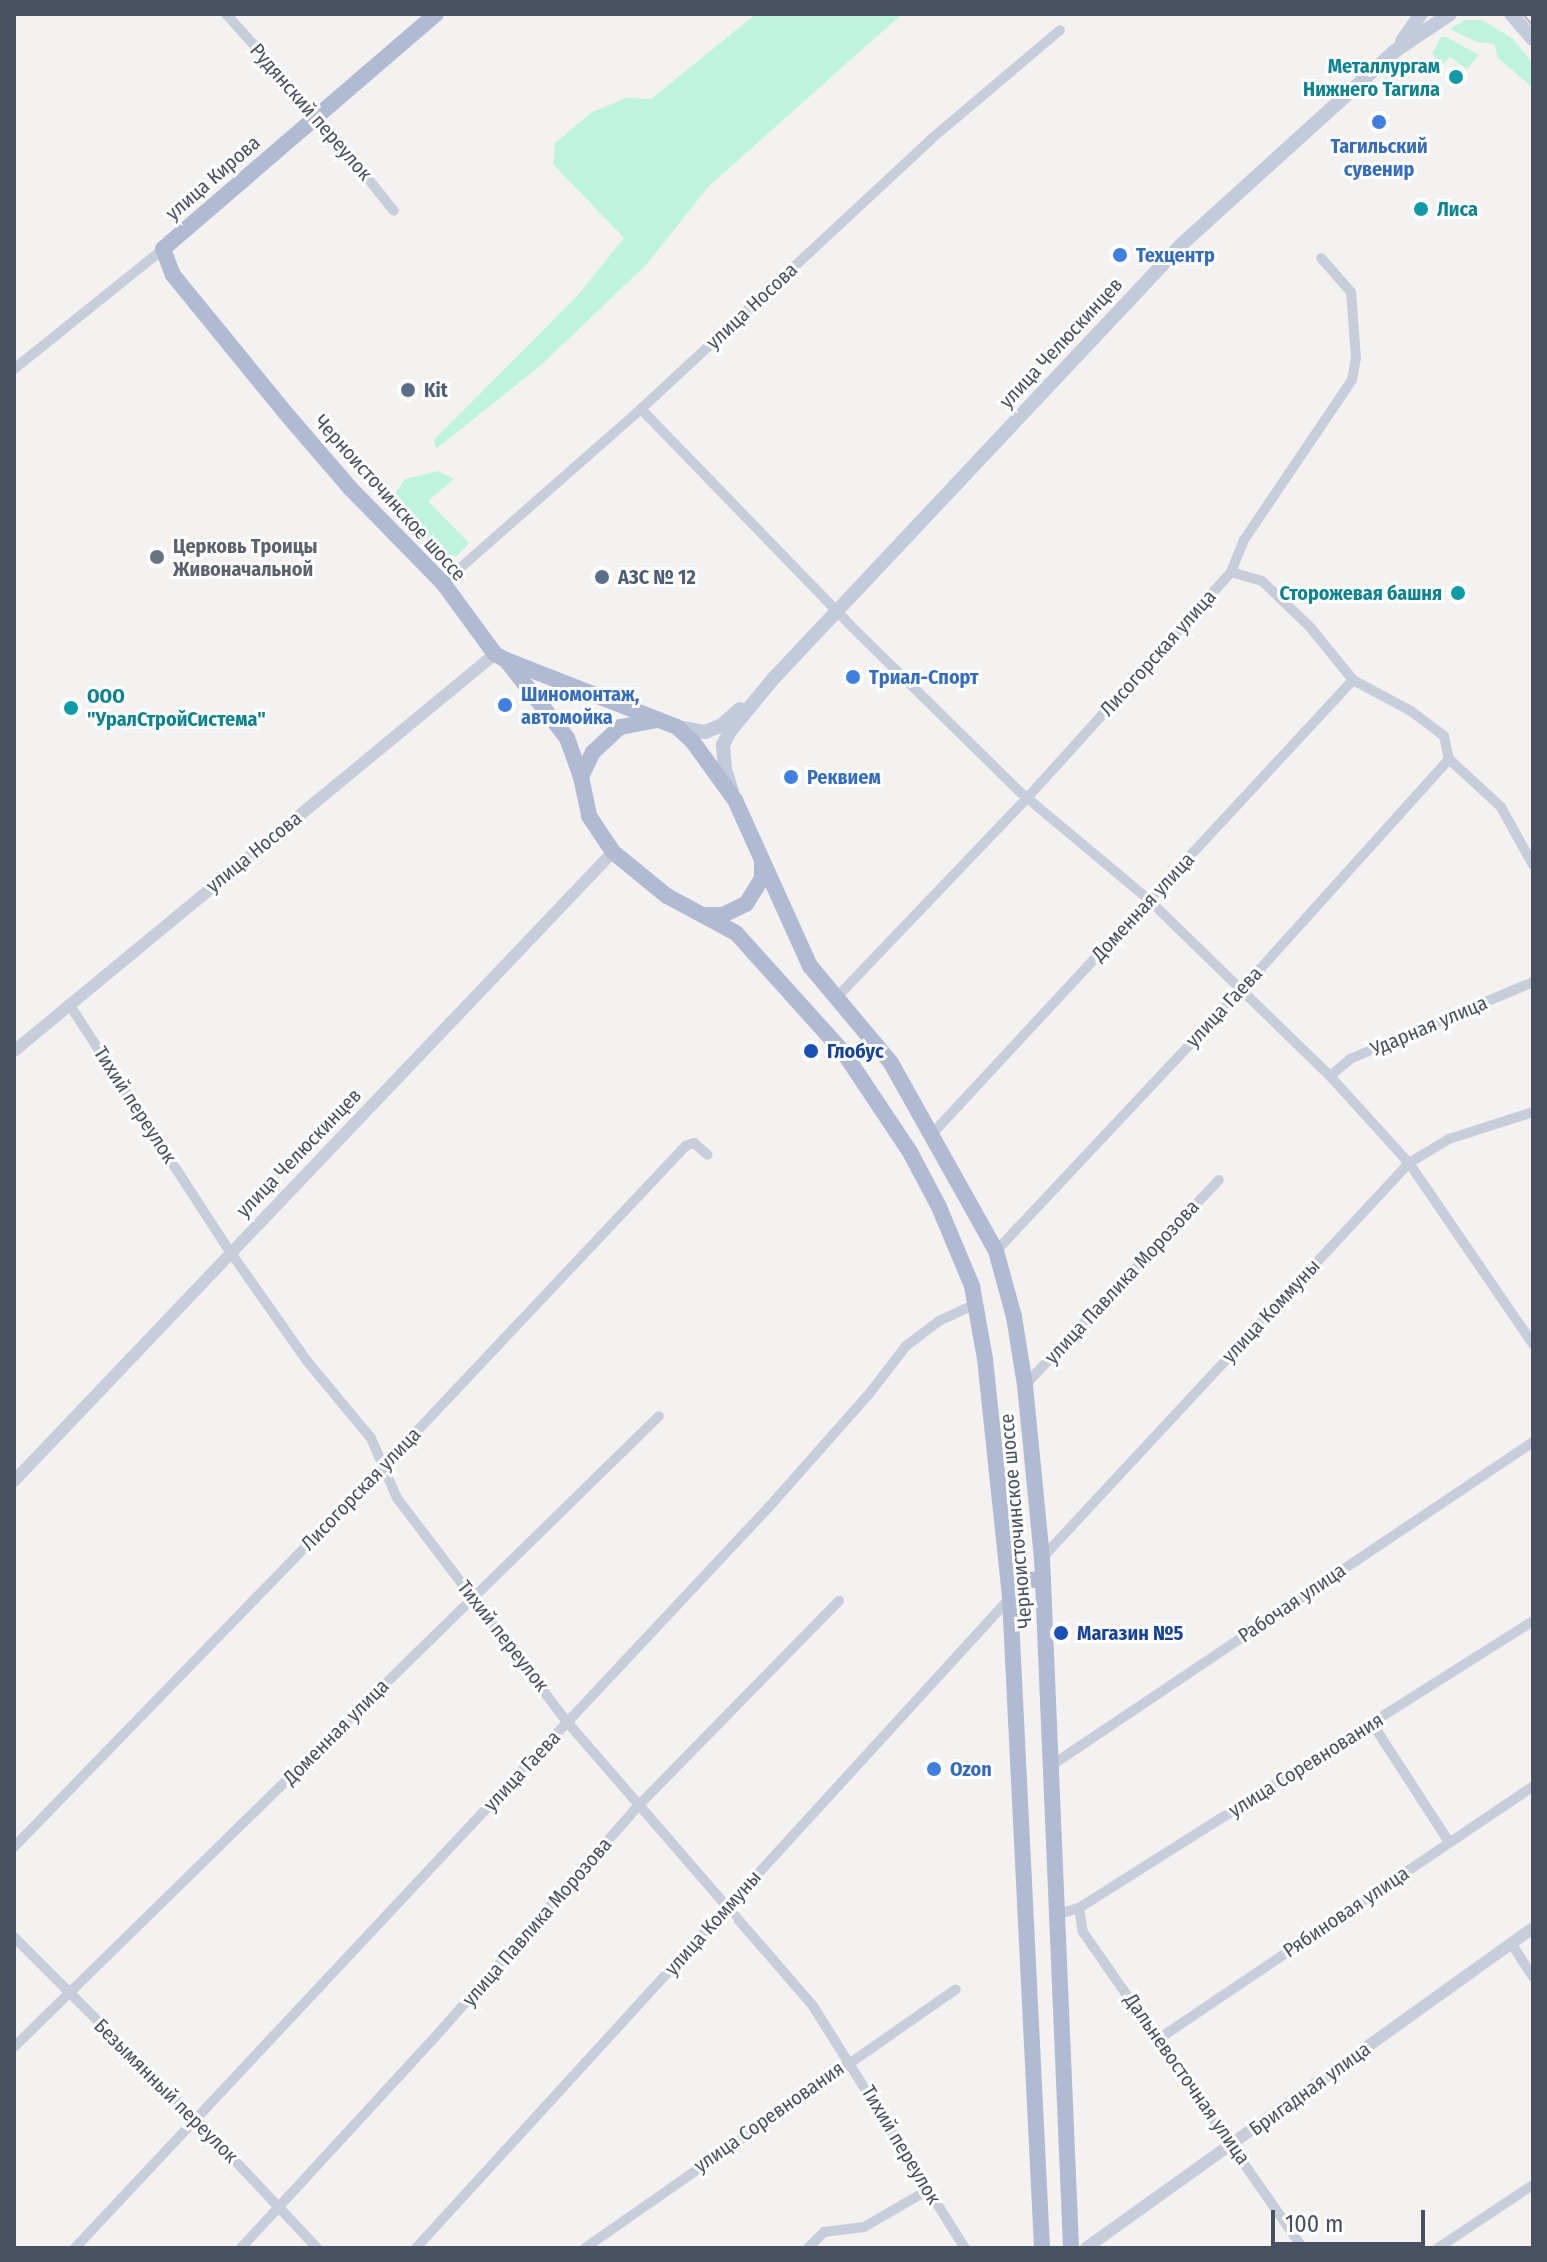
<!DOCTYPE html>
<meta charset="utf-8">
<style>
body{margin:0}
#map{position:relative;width:1547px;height:2262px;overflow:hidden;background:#f4f2f1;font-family:"Fira Sans Condensed",sans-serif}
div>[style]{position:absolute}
.green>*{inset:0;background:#bef3de}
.minor>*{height:10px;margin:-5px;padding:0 5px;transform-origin:5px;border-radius:5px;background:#c8cdda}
.tertiary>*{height:12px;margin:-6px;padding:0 6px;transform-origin:6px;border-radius:6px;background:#c8cdda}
.secondary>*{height:14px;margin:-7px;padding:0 7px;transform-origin:7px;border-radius:7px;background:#c3cadb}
.primary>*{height:16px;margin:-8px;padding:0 8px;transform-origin:8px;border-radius:8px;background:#b0bad2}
.tram>*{height:2px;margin:-1px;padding:0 1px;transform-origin:1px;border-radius:1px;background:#b3b5bc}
.dots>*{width:22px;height:22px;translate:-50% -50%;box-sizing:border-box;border:4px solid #fff;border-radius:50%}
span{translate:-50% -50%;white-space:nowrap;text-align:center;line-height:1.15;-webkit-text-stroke:6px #fff;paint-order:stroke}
.culture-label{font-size:20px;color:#0d838f;font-weight:700}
.right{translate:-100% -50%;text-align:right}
.left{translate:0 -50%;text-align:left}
.street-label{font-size:20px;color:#485061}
.shop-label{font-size:20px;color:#366cbe;font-weight:700}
.service-label{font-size:20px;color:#4e5e75;font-weight:700}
.worship-label{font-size:20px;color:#5b616d;font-weight:700}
.transit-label{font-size:20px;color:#164399;font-weight:700}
.frame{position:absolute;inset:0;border:16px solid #485061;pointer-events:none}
.scale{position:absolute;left:1271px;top:2210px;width:154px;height:36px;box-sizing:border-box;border:4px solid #485061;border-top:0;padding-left:10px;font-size:24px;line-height:28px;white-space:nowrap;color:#485061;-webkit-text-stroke:6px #fff;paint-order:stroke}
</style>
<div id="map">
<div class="green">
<i style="clip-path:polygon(756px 14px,902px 14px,708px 187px,646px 265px,540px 366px,436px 449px,434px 440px,579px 294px,624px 238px,553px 164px,555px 143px,592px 112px,626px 98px,651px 99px)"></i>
<i style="clip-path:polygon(1465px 20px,1482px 20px,1512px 38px,1533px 64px,1533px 88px,1498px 58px,1494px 44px,1477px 42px,1450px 29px)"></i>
<i style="clip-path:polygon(1441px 37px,1446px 37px,1479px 55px,1467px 69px,1450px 57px,1443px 64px,1432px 54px)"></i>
<i style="clip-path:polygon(438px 471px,454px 479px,428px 501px,469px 543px,457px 556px,438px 553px,405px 519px,396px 492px,405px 479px)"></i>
</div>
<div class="minor">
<i style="left:226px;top:14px;width:135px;rotate:48deg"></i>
<i style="left:316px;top:114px;width:124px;rotate:51.2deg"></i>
<i style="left:14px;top:369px;width:191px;rotate:-38.8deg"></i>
<i style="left:641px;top:409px;width:299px;rotate:45.9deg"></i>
<i style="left:849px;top:624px;width:240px;rotate:44.5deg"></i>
<i style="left:1020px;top:792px;width:168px;rotate:39.9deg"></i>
<i style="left:1149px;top:900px;width:252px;rotate:44.2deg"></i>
<i style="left:1330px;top:1076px;width:118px;rotate:47.8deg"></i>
<i style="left:1409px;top:1163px;width:219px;rotate:55.6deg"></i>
<i style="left:1231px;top:572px;width:32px;rotate:16deg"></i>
<i style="left:1262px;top:581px;width:66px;rotate:43.8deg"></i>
<i style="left:1310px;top:627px;width:68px;rotate:50.9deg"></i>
<i style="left:1353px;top:680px;width:66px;rotate:28.1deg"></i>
<i style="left:1411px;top:711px;width:41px;rotate:37.1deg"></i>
<i style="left:1444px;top:736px;width:24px;rotate:78deg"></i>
<i style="left:1449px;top:759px;width:71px;rotate:42.7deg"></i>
<i style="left:1501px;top:807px;width:66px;rotate:61.1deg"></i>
<i style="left:443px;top:583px;width:264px;rotate:-41.3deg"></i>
<i style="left:641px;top:409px;width:395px;rotate:-42.9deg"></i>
<i style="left:930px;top:140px;width:170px;rotate:-40.2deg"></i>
<i style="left:836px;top:998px;width:278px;rotate:-46.3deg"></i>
<i style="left:1028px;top:797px;width:303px;rotate:-47.9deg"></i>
<i style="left:1231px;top:572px;width:35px;rotate:-68deg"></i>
<i style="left:1244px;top:540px;width:193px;rotate:-56deg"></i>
<i style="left:1352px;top:380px;width:22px;rotate:-80deg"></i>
<i style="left:1356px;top:358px;width:66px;rotate:-94.3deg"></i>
<i style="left:1351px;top:292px;width:45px;rotate:-131.4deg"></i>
<i style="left:69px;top:1004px;width:297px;rotate:57deg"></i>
<i style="left:231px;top:1253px;width:132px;rotate:54.9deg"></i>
<i style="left:307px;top:1361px;width:100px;rotate:50.3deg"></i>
<i style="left:371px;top:1438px;width:65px;rotate:66.6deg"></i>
<i style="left:397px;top:1498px;width:283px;rotate:52.8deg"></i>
<i style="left:568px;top:1723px;width:374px;rotate:49.1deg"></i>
<i style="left:813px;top:2006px;width:286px;rotate:57.9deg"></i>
<i style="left:1330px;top:1076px;width:26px;rotate:-40deg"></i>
<i style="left:1350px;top:1059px;width:199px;rotate:-22.8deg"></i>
<i style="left:932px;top:1134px;width:619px;rotate:-47.16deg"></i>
<i style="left:996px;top:1251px;width:361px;rotate:-46.8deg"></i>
<i style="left:1243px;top:988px;width:308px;rotate:-48deg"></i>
<i style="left:1025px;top:1385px;width:282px;rotate:-46.6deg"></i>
<i style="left:1042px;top:1558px;width:539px;rotate:-47.1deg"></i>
<i style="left:1409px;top:1163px;width:47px;rotate:-31deg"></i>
<i style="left:1449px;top:1139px;width:88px;rotate:-17.8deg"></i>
<i style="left:1372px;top:1723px;width:142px;rotate:57.1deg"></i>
<i style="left:1052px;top:1765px;width:579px;rotate:-33.88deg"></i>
<i style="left:14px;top:1847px;width:533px;rotate:-45.84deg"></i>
<i style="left:385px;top:1465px;width:439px;rotate:-46.7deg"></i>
<i style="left:686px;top:1146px;width:9px;rotate:-21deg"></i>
<i style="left:694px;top:1143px;width:18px;rotate:41deg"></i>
<i style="left:1079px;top:1908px;width:24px;rotate:81deg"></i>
<i style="left:1083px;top:1932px;width:385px;rotate:55.2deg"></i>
<i style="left:1059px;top:1914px;width:21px;rotate:-17deg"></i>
<i style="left:1079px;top:1908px;width:537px;rotate:-32.3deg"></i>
<i style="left:14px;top:1937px;width:256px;rotate:45deg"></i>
<i style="left:195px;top:2118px;width:178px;rotate:46.8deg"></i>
<i style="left:1511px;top:1943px;width:40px;rotate:57.1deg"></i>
<i style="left:1160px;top:2038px;width:450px;rotate:-34deg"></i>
<i style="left:14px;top:2047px;width:902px;rotate:-44.37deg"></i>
<i style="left:75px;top:2248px;width:1015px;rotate:-46.88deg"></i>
<i style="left:769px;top:1507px;width:151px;rotate:-48.5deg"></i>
<i style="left:869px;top:1394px;width:61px;rotate:-52.4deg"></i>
<i style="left:906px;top:1346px;width:41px;rotate:-37.1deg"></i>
<i style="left:939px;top:1321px;width:40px;rotate:-25deg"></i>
<i style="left:241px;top:2248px;width:300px;rotate:-47.4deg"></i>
<i style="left:444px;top:2027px;width:295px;rotate:-48.7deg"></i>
<i style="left:639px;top:1805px;width:286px;rotate:-45.6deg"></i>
<i style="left:416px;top:2248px;width:881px;rotate:-47.58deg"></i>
<i style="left:585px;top:2248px;width:452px;rotate:-34.9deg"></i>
<i style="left:808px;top:2248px;width:23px;rotate:-45deg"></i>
<i style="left:824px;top:2232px;width:40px;rotate:-7.1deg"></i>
<i style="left:864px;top:2227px;width:74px;rotate:-30deg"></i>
<i style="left:1438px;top:2248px;width:114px;rotate:-33.6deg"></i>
</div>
<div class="tertiary">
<i style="left:14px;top:1051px;width:624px;rotate:-39.54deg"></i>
<i style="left:14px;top:1481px;width:869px;rotate:-46.4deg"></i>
<i style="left:1086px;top:2248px;width:550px;rotate:-35.6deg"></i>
</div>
<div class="secondary">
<i style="left:1511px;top:14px;width:33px;rotate:49deg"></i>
<i style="left:1402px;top:41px;width:33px;rotate:-55deg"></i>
<i style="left:677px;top:727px;width:28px;rotate:10deg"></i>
<i style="left:705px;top:732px;width:18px;rotate:-22deg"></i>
<i style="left:722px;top:725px;width:24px;rotate:-42deg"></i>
<i style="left:732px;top:792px;width:24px;rotate:-107deg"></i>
<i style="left:725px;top:769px;width:24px;rotate:-95deg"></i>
<i style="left:723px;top:745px;width:16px;rotate:-63deg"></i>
<i style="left:730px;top:731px;width:67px;rotate:-50.4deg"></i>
<i style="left:773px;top:679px;width:597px;rotate:-46.76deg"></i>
<i style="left:1182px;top:244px;width:287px;rotate:-42.2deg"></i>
<i style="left:1395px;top:51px;width:66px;rotate:-33.9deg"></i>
</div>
<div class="primary">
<i style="left:436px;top:14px;width:360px;rotate:139.3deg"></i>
<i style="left:163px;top:249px;width:28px;rotate:69deg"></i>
<i style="left:173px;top:275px;width:183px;rotate:50.8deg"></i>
<i style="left:289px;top:417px;width:95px;rotate:49.3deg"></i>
<i style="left:351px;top:489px;width:132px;rotate:45.6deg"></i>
<i style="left:443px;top:583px;width:88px;rotate:53.8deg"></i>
<i style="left:495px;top:654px;width:13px;rotate:29deg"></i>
<i style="left:506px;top:660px;width:99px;rotate:52deg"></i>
<i style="left:567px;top:738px;width:41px;rotate:70.3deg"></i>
<i style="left:506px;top:660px;width:184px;rotate:21.4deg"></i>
<i style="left:677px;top:727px;width:22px;rotate:43deg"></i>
<i style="left:693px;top:742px;width:72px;rotate:54.1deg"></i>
<i style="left:735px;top:800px;width:182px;rotate:65.7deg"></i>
<i style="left:810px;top:966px;width:126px;rotate:50.1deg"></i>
<i style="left:891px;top:1063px;width:215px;rotate:60.8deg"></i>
<i style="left:996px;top:1251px;width:68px;rotate:74.7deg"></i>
<i style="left:1014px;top:1317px;width:69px;rotate:80.8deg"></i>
<i style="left:1025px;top:1385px;width:174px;rotate:84.4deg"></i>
<i style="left:1042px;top:1558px;width:691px;rotate:87.59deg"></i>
<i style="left:657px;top:720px;width:38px;rotate:169deg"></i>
<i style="left:620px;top:727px;width:37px;rotate:137deg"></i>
<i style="left:593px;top:752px;width:28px;rotate:116deg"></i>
<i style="left:581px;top:777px;width:40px;rotate:78deg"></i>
<i style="left:589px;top:816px;width:43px;rotate:56.3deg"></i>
<i style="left:613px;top:852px;width:70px;rotate:39.2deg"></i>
<i style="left:667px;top:896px;width:78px;rotate:28.2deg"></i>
<i style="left:736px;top:933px;width:161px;rotate:48deg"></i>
<i style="left:844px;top:1053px;width:119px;rotate:56.3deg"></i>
<i style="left:910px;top:1152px;width:62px;rotate:62.2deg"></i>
<i style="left:939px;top:1207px;width:86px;rotate:67.3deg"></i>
<i style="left:972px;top:1286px;width:74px;rotate:79.9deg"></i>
<i style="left:985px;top:1359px;width:240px;rotate:84deg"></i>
<i style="left:1010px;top:1598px;width:651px;rotate:87.18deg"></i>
<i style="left:703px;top:915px;width:20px"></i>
<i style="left:723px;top:915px;width:25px;rotate:-26deg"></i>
<i style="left:746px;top:904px;width:31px;rotate:-58deg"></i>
<i style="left:762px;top:878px;width:16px;rotate:-90deg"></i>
<i style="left:1009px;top:1581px;width:34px;rotate:-3deg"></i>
</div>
<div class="tram">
<i style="left:1523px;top:14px;width:16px;rotate:50deg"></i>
</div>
<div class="dots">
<i style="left:1456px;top:77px;background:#0f9aa8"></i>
<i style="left:1379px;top:122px;background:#3f7fe0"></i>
<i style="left:1421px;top:209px;background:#0f9aa8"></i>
<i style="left:1120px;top:255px;background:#3f7fe0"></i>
<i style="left:408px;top:390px;background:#5c6f8a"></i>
<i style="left:157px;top:557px;background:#6b7280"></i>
<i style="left:602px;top:577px;background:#5c6f8a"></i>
<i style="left:1458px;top:593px;background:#0f9aa8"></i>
<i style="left:853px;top:677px;background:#3f7fe0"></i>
<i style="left:505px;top:705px;background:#3f7fe0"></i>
<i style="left:71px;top:708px;background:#0f9aa8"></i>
<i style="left:791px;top:777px;background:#3f7fe0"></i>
<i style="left:811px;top:1051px;background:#1a4fb4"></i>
<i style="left:1061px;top:1633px;background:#1a4fb4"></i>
<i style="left:934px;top:1769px;background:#3f7fe0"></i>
</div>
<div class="culture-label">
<span class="right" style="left:1440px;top:78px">Металлургам<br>Нижнего Тагила</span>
<span class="left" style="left:1437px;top:209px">Лиса</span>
<span class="right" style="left:1442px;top:593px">Сторожевая башня</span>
<span class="left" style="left:87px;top:708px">ООО<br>"УралСтройСистема"</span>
</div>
<div class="street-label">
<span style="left:311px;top:112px;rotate:49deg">Рудянский переулок</span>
<span style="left:213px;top:178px;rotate:-41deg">улица Кирова</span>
<span style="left:752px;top:306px;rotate:-43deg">улица Носова</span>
<span style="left:1061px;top:343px;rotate:-47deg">улица Челюскинцев</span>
<span style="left:390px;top:498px;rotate:48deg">Черноисточинское шоссе</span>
<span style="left:1158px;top:653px;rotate:-48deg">Лисогорская улица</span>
<span style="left:254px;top:852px;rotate:-39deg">улица Носова</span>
<span style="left:1143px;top:907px;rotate:-47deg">Доменная улица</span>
<span style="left:1224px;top:1007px;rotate:-47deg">улица Гаева</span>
<span style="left:1429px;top:1026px;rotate:-23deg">Ударная улица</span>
<span style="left:135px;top:1105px;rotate:57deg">Тихий переулок</span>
<span style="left:299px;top:1153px;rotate:-46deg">улица Челюскинцев</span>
<span style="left:1122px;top:1282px;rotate:-47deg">улица Павлика Морозова</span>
<span style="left:1271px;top:1311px;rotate:-47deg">улица Коммуны</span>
<span style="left:361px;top:1489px;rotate:-46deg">Лисогорская улица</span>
<span style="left:1016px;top:1521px;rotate:-95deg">Черноисточинское шоссе</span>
<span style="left:1292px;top:1603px;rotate:-34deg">Рабочая улица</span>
<span style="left:503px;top:1636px;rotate:52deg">Тихий переулок</span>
<span style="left:336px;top:1732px;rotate:-45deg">Доменная улица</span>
<span style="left:1306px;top:1765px;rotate:-32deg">улица Соревнования</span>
<span style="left:522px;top:1771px;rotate:-47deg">улица Гаева</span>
<span style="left:1346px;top:1912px;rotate:-34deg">Рябиновая улица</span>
<span style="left:537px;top:1922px;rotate:-49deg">улица Павлика Морозова</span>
<span style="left:713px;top:1923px;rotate:-48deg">улица Коммуны</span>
<span style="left:1187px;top:2079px;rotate:55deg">Дальневосточная улица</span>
<span style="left:1310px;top:2089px;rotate:-36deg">Бригадная улица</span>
<span style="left:166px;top:2091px;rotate:45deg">Безымянный переулок</span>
<span style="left:769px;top:2117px;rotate:-35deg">улица Соревнования</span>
<span style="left:901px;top:2145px;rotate:59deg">Тихий переулок</span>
</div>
<div class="shop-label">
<span style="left:1379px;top:158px">Тагильский<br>сувенир</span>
<span class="left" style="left:1136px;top:255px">Техцентр</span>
<span class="left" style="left:869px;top:677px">Триал-Спорт</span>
<span class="left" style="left:521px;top:706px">Шиномонтаж,<br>автомойка</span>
<span class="left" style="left:807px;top:777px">Реквием</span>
<span class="left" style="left:950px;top:1769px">Ozon</span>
</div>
<div class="service-label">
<span class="left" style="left:424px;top:390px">Kit</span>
<span class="left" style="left:618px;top:577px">АЗС № 12</span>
</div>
<div class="worship-label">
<span class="left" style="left:173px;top:558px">Церковь Троицы<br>Живоначальной</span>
</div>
<div class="transit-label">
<span class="left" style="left:827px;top:1051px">Глобус</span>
<span class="left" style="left:1077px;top:1633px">Магазин №5</span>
</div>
<div class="frame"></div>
<div class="scale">100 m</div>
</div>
